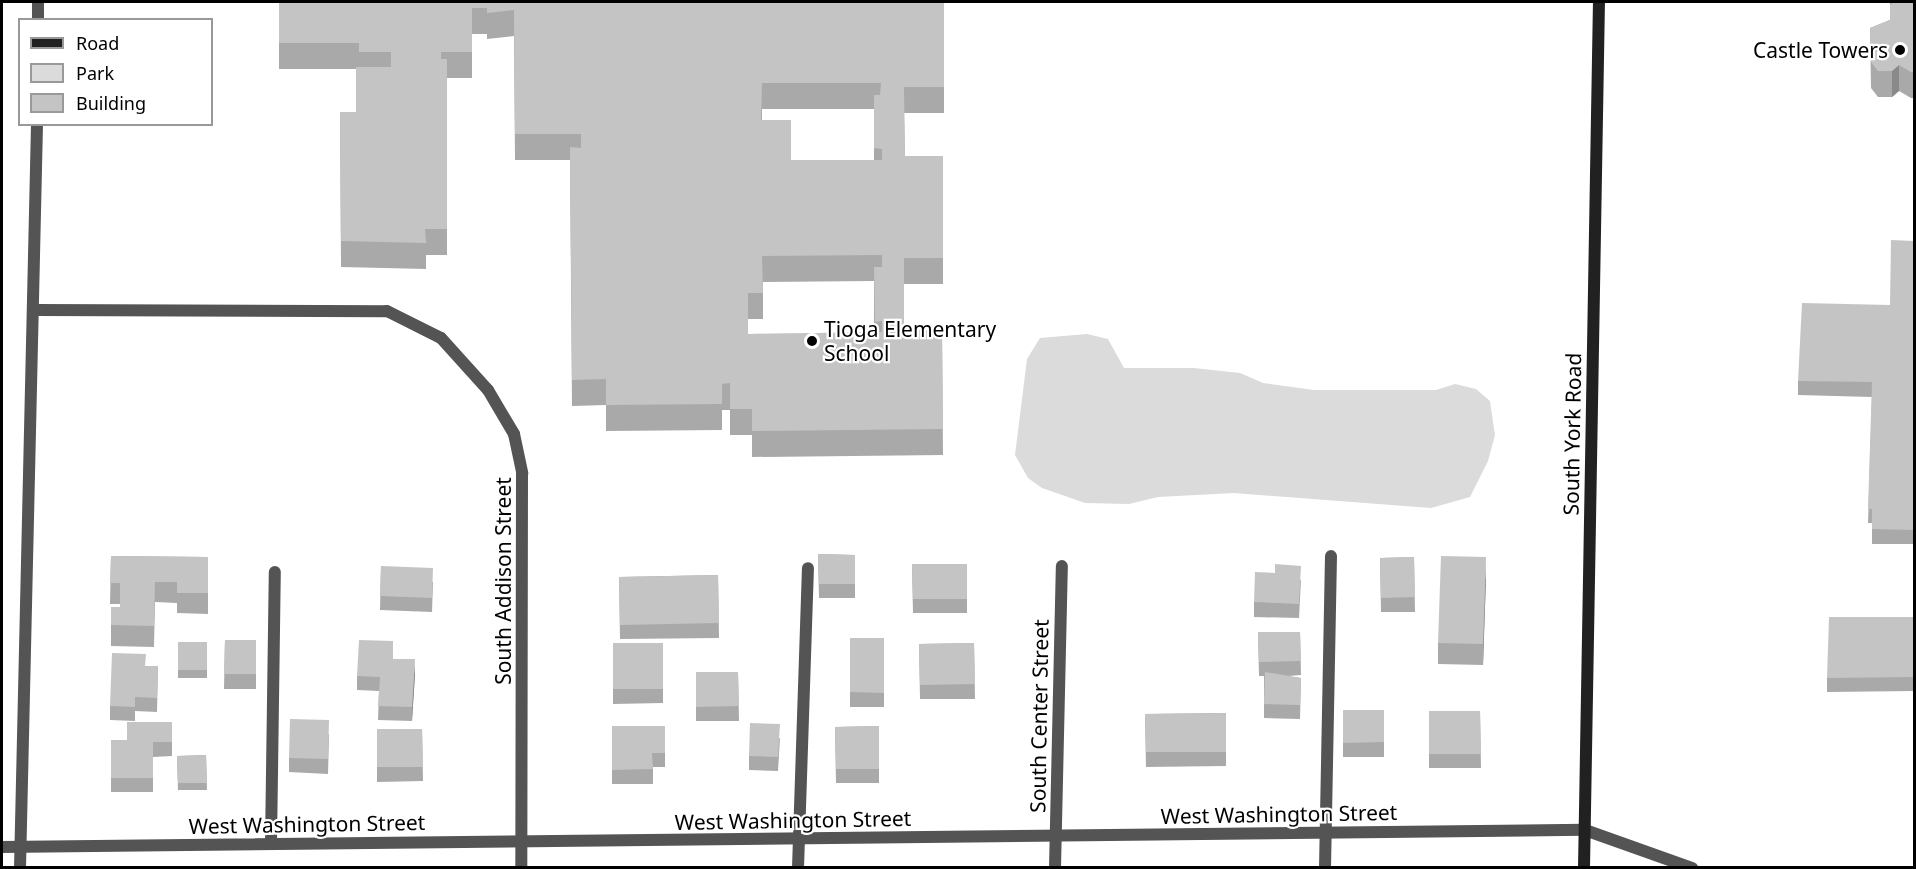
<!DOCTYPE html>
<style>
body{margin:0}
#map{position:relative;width:1916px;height:869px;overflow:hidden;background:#fff;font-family:"Noto Sans",sans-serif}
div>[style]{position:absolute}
.green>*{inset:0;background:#dbdbdb}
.lane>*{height:12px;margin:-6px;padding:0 6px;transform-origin:6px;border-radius:6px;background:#545454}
.street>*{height:12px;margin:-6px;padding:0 6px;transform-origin:6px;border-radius:6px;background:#545454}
.secondary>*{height:12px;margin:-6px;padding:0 6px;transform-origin:6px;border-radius:6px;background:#212121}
.wall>*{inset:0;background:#a9a9a9}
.shaded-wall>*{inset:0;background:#898989}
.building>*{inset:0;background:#c4c4c4}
.dots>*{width:16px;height:16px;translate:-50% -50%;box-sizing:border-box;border:3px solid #fff;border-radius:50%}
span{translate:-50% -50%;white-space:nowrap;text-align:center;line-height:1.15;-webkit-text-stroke:4.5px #fff;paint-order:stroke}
.poi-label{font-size:21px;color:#000}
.right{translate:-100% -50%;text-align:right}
.left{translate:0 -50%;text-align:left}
.street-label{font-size:21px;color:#000}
.frame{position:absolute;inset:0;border:3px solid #000;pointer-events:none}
.legend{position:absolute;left:18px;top:18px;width:195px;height:108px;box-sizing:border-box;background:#fff;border:2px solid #999;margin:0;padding:8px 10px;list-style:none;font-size:18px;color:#000}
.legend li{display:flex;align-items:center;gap:12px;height:30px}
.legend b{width:30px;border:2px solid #999}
</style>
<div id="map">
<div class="green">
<i style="clip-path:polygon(1087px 334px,1108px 339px,1124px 368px,1194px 368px,1240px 373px,1263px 383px,1314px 390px,1436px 390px,1455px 384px,1476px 389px,1490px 401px,1493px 422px,1495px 435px,1488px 461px,1470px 497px,1431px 508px,1234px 493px,1158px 497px,1129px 504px,1085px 503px,1042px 488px,1028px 478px,1015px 455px,1027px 359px,1040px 338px)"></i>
</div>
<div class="lane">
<i style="left:271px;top:844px;width:272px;rotate:-89.2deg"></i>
<i style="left:798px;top:868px;width:300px;rotate:-88.1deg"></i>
<i style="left:1325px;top:868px;width:312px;rotate:-88.9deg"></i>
</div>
<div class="street">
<i style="left:38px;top:20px;width:18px;rotate:-90deg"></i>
<i style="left:35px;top:310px;width:352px;rotate:0.2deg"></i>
<i style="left:387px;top:311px;width:60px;rotate:26.6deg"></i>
<i style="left:441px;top:338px;width:70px;rotate:47.9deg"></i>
<i style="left:488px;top:390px;width:51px;rotate:59.4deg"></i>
<i style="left:514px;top:434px;width:40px;rotate:78deg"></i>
<i style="left:522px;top:473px;width:395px;rotate:90.1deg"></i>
<i style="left:2px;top:847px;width:1583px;rotate:-0.62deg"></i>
<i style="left:1585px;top:830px;width:114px;rotate:19.6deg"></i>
<i style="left:20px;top:868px;width:744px;rotate:-88.69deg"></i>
<i style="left:1055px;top:868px;width:302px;rotate:-88.7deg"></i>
</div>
<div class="secondary">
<i style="left:1584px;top:868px;width:866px;rotate:-89.01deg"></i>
</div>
<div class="wall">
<i style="clip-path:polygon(evenodd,279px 2px,944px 2px,944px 113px,904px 113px,905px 156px,943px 156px,943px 284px,904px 284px,904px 330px,942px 330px,943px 455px,752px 457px,752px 435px,730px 435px,730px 410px,722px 410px,722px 430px,606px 431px,606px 405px,572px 406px,570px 160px,515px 160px,514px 36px,487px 39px,487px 34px,472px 34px,472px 78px,447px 78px,447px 255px,426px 255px,426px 269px,341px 267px,340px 112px,356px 112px,356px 69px,279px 69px,279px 2px,762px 109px,874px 109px,874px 160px,791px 160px,762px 120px,762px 109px,279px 2px,874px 281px,874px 333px,748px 334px,748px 319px,763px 319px,763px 282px,874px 281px)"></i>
<i style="clip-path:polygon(1890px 2px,1914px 2px,1914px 98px,1911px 98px,1899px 91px,1892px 97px,1878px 97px,1871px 88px,1870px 28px,1890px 20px)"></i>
<i style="clip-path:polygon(1914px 241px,1914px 544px,1872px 544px,1872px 523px,1868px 523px,1872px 397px,1798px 395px,1798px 381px,1890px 305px)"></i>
<i style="clip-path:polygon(818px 554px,855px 555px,855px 598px,819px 598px)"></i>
<i style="clip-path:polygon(111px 556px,208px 557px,208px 614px,177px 613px,177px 603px,155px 602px,154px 647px,111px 646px,111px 607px,120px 607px,120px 604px,110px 604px)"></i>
<i style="clip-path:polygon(1414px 557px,1415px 612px,1381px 612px,1380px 558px)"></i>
<i style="clip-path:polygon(912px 564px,967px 564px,967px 613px,913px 613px)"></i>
<i style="clip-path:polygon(381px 566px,433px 582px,432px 612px,380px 610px)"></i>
<i style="clip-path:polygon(718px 575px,719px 638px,620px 639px,619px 577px)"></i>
<i style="clip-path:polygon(1486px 578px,1483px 665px,1438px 664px,1438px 643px)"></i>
<i style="clip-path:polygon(1301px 580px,1299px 618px,1254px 617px,1254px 602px)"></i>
<i style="clip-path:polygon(1914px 617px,1914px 691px,1827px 692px,1827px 678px)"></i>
<i style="clip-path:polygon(1258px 632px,1300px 632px,1301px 675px,1288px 676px,1301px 678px,1300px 719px,1264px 718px,1264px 676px,1259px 676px)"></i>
<i style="clip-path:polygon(850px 638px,884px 638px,884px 707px,850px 707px)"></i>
<i style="clip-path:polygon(225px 640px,256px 640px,256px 689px,224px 689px)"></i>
<i style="clip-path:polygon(178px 642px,207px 642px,207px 678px,178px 678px)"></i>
<i style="clip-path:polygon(613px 643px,663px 643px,663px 703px,613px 704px)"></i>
<i style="clip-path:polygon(974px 643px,975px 699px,920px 699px,919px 644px)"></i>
<i style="clip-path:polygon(393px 659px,415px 674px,412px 721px,378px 720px,379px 691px,357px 690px,357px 676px)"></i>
<i style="clip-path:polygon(146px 666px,158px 666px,157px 712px,135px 711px,135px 721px,110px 720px,110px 706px)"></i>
<i style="clip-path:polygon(696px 672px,738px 672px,739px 721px,696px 721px)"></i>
<i style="clip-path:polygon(1914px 698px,1914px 775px,1913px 775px,1913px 761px)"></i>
<i style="clip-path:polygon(1343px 710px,1384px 710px,1384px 757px,1343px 757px)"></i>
<i style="clip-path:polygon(1429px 711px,1480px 711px,1481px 768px,1429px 768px)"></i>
<i style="clip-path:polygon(1226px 713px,1226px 766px,1146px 767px,1145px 714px)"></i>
<i style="clip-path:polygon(172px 722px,172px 756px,153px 757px,153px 792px,111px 792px,111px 740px,127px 740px)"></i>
<i style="clip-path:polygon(612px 726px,665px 726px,665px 767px,653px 767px,653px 784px,612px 784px)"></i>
<i style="clip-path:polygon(879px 726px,879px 783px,836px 783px,835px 727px)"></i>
<i style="clip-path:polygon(377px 729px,422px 729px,423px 781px,377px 782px)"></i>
<i style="clip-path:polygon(329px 734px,328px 774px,289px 772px,289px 758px)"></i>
<i style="clip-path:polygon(780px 738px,778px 771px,749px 770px,749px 756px)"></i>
<i style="clip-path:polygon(206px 755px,207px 790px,178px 790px,177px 756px)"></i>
</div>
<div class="shaded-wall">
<i style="clip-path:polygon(1899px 65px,1899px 91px,1892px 97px,1892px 71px)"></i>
<i style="clip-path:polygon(1486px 557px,1486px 578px,1483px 665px,1483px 644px)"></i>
<i style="clip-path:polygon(415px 659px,415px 674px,412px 721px,412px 707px)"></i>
</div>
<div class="building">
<i style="clip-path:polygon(evenodd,279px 2px,944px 2px,944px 87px,904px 87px,905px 156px,943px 156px,943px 258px,904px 258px,904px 330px,942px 330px,943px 429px,752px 431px,752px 409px,730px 409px,730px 383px,722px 384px,722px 404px,606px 405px,606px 379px,572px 380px,570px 147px,581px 148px,581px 134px,515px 134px,514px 10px,487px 13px,487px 8px,472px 8px,472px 52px,441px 52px,441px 59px,447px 59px,447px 229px,425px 229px,426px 243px,341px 241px,340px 112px,356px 112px,356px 67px,391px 67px,391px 52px,359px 52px,359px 43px,279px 43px,279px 2px,762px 83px,881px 83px,880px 95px,874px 95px,874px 148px,882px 149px,882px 160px,791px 160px,791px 120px,761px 120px,762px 83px,279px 2px,882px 255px,882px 267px,874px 267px,875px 322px,882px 321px,882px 332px,748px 334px,748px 293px,763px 293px,762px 256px,882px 255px)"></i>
<i style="clip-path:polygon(1893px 2px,1914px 2px,1914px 72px,1911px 72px,1899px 65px,1892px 71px,1878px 71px,1871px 62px,1870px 28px,1890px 20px,1890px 5px)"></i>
<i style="clip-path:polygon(1891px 240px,1914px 241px,1914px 530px,1872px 529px,1872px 509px,1868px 509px,1872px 382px,1798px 381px,1802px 303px,1890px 305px)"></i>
<i style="clip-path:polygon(818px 554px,855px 555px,855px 584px,819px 584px)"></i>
<i style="clip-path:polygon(111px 556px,208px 557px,208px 593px,177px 593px,177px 582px,155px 582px,154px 626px,111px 625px,111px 607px,120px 607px,120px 583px,110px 583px)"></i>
<i style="clip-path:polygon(1441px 556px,1486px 557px,1483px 644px,1438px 643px)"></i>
<i style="clip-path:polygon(1414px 557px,1415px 597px,1381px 598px,1380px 558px)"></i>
<i style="clip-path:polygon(912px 564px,967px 564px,967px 599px,913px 599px)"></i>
<i style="clip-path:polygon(1275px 564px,1301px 566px,1299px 604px,1254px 602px,1255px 572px,1275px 573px)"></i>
<i style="clip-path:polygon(381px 566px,433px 568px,432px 598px,380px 596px)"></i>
<i style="clip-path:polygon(718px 575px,719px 623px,620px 625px,619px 577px)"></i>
<i style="clip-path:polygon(1829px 617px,1914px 617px,1914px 677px,1827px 678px)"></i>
<i style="clip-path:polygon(1258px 632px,1300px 632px,1301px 661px,1259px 662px)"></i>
<i style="clip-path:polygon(850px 638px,884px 638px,884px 693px,850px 692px)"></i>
<i style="clip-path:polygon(225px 640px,256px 640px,256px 674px,224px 674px)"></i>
<i style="clip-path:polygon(359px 640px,393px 641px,393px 659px,415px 659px,412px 707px,378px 706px,380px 677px,357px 676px)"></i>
<i style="clip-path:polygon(178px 642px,207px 642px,207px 670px,178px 670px)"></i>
<i style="clip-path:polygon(613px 643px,663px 643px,663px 689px,613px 689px)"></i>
<i style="clip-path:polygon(974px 643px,975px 684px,920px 685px,919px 644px)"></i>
<i style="clip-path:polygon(112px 653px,146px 654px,145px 666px,158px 666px,157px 698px,135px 697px,135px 707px,110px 706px)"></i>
<i style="clip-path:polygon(696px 672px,738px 672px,739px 706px,696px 707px)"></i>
<i style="clip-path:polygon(1265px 672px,1301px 678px,1300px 705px,1264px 704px)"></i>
<i style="clip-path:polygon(1914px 698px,1914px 761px,1913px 761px)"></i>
<i style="clip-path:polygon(1343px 710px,1384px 710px,1384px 742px,1343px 743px)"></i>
<i style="clip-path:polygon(1429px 711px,1480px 711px,1481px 754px,1429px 754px)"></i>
<i style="clip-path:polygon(1226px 713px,1226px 752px,1146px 752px,1145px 714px)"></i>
<i style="clip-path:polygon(290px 719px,329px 720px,328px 759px,289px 758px)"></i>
<i style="clip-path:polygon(127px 722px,172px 722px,172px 742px,153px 742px,153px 778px,111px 778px,111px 740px,127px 740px)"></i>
<i style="clip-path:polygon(750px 723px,780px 724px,778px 757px,749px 756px)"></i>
<i style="clip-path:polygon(612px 726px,665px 726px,665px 753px,652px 753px,653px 769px,612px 770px)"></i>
<i style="clip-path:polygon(879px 726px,879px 769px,836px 769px,835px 727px)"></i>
<i style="clip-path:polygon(377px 729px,422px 729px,423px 767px,377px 767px)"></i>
<i style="clip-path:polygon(206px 755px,207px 783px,178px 783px,177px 756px)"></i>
</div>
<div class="dots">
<i style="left:1900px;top:50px;background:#000"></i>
<i style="left:812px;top:341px;background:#000"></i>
</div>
<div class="poi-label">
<span class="right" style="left:1888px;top:50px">Castle Towers</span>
<span class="left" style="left:824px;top:341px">Tioga Elementary<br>School</span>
</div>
<div class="street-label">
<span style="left:1572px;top:434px;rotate:-89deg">South York Road</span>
<span style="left:503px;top:581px;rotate:-90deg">South Addison Street</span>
<span style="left:1039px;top:716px;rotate:-89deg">South Center Street</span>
<span style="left:1279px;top:814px;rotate:-1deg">West Washington Street</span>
<span style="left:793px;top:820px;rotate:-1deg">West Washington Street</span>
<span style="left:307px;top:824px;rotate:-1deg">West Washington Street</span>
</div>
<div class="frame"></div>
<ul class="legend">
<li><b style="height:8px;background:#212121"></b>Road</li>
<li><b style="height:16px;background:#dbdbdb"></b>Park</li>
<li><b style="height:16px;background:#c4c4c4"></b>Building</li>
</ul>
</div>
